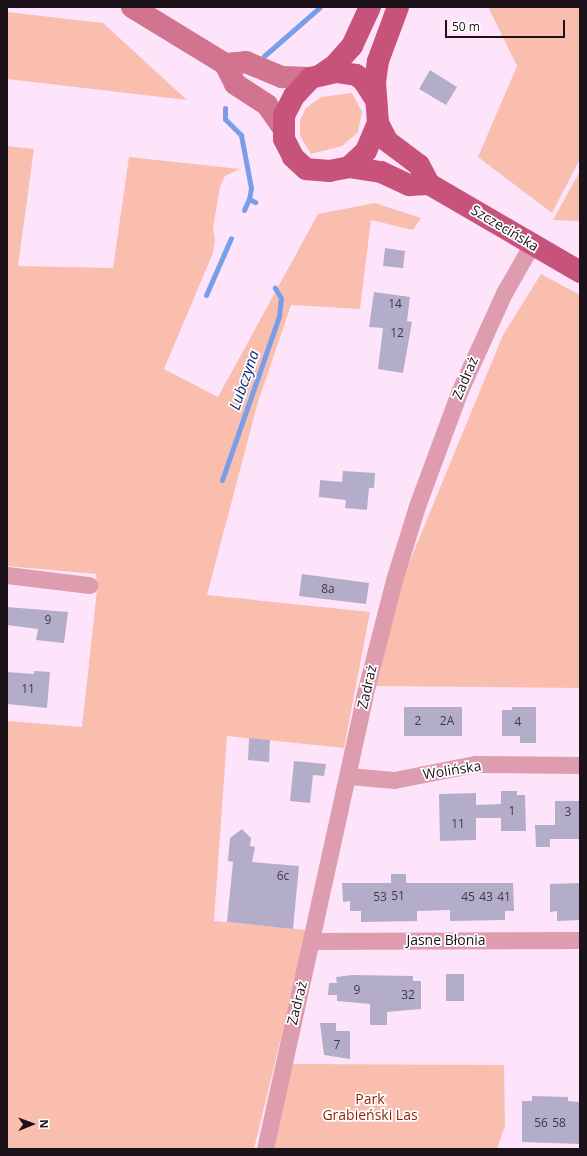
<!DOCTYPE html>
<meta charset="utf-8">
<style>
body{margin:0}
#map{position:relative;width:587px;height:1156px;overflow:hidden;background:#fde4fb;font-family:"Open Sans",sans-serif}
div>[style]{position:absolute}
.green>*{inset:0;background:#fabeaf}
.stream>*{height:5px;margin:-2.5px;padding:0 2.5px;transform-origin:2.5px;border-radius:2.5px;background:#799ee9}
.building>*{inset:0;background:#b4adc9}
.minor>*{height:17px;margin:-8.5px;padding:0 8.5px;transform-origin:8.5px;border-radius:8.5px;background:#de9daf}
.secondary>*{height:22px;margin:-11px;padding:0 11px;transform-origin:11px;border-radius:11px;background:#d27490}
.primary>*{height:22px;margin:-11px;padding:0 11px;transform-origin:11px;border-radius:11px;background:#c7537b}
span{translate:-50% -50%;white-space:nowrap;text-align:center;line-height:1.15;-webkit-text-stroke:3.5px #fff;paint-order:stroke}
.number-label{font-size:12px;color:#413946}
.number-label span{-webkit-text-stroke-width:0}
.street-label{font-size:14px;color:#1b121a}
.park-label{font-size:14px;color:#8c1f03}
.water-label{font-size:15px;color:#05257b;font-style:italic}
.frame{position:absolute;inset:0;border:8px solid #1b121a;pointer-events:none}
.north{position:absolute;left:12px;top:1104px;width:40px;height:40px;-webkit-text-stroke:3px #fff;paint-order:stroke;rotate:89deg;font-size:11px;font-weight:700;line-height:16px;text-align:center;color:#1b121a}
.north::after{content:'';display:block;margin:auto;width:14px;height:18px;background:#1b121a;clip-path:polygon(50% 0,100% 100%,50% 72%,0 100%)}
.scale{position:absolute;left:445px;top:20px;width:120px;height:18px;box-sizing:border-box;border:2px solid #1b121a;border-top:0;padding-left:5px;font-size:12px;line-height:14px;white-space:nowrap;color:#1b121a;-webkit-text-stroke:3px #fff;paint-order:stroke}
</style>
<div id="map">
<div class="green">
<i style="clip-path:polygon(488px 7px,580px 7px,580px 159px,552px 213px,478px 157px,517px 66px)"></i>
<i style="clip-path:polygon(7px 12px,103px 23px,187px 100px,7px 79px)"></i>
<i style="clip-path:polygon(352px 93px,362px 112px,358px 132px,342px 146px,311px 154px,300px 136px,300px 120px,306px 108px,321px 97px)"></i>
<i style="clip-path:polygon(7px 146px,34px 149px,18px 266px,113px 268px,129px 157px,240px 169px,225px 176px,220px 187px,213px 228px,215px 240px,213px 253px,164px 369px,218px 397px,318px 214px,375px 203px,421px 218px,413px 230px,371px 220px,360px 309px,291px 305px,258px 402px,207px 595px,370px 612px,344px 748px,227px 736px,214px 921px,307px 930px,254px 1149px,7px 1149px,7px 721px,82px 727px,97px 590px,96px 574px,7px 566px)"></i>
<i style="clip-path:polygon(580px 171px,580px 221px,553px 220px)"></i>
<i style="clip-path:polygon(541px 274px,580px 295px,580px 688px,372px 686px,395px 597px,503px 335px)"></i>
<i style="clip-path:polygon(292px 1064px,504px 1065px,505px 1126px,497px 1149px,274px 1149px)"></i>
</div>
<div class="stream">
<i style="left:264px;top:56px;width:74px;rotate:-41.2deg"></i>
<i style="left:225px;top:108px;width:11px;rotate:90deg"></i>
<i style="left:225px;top:119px;width:23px;rotate:45deg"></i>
<i style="left:241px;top:135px;width:54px;rotate:79.3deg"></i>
<i style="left:251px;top:188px;width:11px;rotate:100deg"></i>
<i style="left:249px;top:199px;width:7px;rotate:27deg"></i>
<i style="left:244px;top:210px;width:12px;rotate:-66deg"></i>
<i style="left:206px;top:295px;width:62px;rotate:-66.3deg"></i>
<i style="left:222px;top:480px;width:174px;rotate:-70.8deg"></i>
<i style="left:279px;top:316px;width:18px;rotate:-84deg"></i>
<i style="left:281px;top:298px;width:12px;rotate:-121deg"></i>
</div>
<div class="building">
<i style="clip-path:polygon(430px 70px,457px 87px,446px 105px,419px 89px)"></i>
<i style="clip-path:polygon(385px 248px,405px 251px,403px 268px,383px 266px)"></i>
<i style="clip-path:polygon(374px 292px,410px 297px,407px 321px,412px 322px,403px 373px,378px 369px,383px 328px,369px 327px)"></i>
<i style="clip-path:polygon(343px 471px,375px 473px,374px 488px,369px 488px,367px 510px,345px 508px,346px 500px,319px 497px,320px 480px,342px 482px)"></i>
<i style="clip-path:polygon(302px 574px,369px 583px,366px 604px,299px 596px)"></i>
<i style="clip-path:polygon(7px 607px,68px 612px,64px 643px,36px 640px,38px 629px,7px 625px)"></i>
<i style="clip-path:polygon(34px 671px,50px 672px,47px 708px,7px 704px,7px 672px,34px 674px)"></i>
<i style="clip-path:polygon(404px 707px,462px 707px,462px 736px,404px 736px)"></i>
<i style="clip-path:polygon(512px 707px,536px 707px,536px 743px,520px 743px,520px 736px,502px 736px,502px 710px,512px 710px)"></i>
<i style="clip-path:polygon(249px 738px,270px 740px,269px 762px,248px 760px)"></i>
<i style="clip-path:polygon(294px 761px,326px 764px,324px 776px,313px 775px,310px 803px,290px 801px)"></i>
<i style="clip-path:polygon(501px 791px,517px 791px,517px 795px,525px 795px,526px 831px,501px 831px,501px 818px,476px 818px,476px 840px,440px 841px,439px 794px,476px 793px,476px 805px,501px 804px)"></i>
<i style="clip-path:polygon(555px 801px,580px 801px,580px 839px,550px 839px,550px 847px,536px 847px,535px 825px,555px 825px)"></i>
<i style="clip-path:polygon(242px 829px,251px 838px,250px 846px,255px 847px,252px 862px,299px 866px,293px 929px,227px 922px,233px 862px,228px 861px,230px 838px)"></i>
<i style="clip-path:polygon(391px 874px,406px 874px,406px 883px,513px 883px,514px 911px,505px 911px,505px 920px,450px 921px,450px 910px,417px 911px,417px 921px,361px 922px,361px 911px,350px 911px,350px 901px,343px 902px,342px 883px,391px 883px)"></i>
<i style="clip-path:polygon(580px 883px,580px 920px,557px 921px,557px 911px,550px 912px,550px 884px)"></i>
<i style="clip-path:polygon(446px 974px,464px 974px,464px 1001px,446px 1001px)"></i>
<i style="clip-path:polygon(352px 975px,413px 976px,413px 981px,421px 981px,421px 1009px,387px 1012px,387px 1025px,370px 1025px,370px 1004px,337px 1001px,337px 995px,328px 995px,329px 983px,337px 983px,336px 977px)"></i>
<i style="clip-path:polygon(320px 1023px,336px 1023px,336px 1031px,350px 1031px,350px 1059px,324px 1055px)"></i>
<i style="clip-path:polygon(532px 1096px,568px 1097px,568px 1101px,580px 1102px,580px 1144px,522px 1142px,522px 1101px,532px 1101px)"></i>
</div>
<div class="minor">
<i style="left:7px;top:575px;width:83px;rotate:7deg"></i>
<i style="left:349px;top:776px;width:45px;rotate:5.1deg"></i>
<i style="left:394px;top:780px;width:83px;rotate:-11.2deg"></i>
<i style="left:475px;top:764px;width:105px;rotate:0.5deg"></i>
<i style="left:312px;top:941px;width:268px;rotate:-0.2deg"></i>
<i style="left:265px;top:1149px;width:463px;rotate:-77.6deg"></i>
<i style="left:364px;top:697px;width:121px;rotate:-75.6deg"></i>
<i style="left:394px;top:580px;width:77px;rotate:-72.7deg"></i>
<i style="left:417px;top:506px;width:124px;rotate:-69.7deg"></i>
<i style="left:460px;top:390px;width:107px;rotate:-65.6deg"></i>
<i style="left:504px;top:293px;width:56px;rotate:-60.3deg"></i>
</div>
<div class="secondary">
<i style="left:132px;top:7px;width:109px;rotate:31.5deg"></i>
<i style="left:225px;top:64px;width:22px;rotate:63deg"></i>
<i style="left:235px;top:84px;width:38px;rotate:33deg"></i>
<i style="left:267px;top:105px;width:28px;rotate:55deg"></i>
<i style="left:225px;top:64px;width:21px;rotate:-5deg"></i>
<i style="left:246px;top:62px;width:39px;rotate:23deg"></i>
<i style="left:282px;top:77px;width:29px;rotate:2deg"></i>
</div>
<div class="primary">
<i style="left:322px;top:74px;width:14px;rotate:-34deg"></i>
<i style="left:334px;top:66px;width:27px;rotate:-48deg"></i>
<i style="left:352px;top:46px;width:43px;rotate:-65.2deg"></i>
<i style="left:376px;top:100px;width:24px;rotate:-123deg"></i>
<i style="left:363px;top:80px;width:9px;rotate:-144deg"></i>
<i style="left:356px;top:75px;width:20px;rotate:-171deg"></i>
<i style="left:336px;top:72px;width:26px;rotate:167deg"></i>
<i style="left:311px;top:78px;width:25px;rotate:133deg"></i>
<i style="left:294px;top:96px;width:22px;rotate:117deg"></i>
<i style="left:284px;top:116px;width:23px;rotate:90deg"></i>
<i style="left:284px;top:139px;width:20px;rotate:63deg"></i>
<i style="left:293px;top:157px;width:18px;rotate:43deg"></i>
<i style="left:306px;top:169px;width:23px;rotate:5deg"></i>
<i style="left:329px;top:171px;width:20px;rotate:-11deg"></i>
<i style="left:349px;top:167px;width:23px;rotate:-43deg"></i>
<i style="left:366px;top:151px;width:30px;rotate:-67deg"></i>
<i style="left:378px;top:123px;width:41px;rotate:-94.2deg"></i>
<i style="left:375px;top:82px;width:21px;rotate:-82deg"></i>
<i style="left:378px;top:61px;width:58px;rotate:-69.7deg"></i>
<i style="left:378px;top:123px;width:20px;rotate:63deg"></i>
<i style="left:387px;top:141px;width:40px;rotate:37deg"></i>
<i style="left:419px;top:165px;width:21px;rotate:62deg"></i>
<i style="left:429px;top:184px;width:175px;rotate:30.2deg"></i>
<i style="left:349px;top:167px;width:32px;rotate:9deg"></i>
<i style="left:381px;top:172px;width:31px;rotate:25deg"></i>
<i style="left:409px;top:185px;width:20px;rotate:-3deg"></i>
</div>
<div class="number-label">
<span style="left:395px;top:304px">14</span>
<span style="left:397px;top:333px">12</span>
<span style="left:328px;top:589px">8a</span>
<span style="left:48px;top:620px">9</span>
<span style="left:28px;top:689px">11</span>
<span style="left:418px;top:721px">2</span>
<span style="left:447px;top:721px">2A</span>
<span style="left:518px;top:722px">4</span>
<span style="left:512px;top:811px">1</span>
<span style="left:568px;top:812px">3</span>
<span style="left:458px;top:824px">11</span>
<span style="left:283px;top:876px">6c</span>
<span style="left:398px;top:896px">51</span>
<span style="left:380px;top:897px">53</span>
<span style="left:468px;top:897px">45</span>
<span style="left:486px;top:897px">43</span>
<span style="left:504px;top:897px">41</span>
<span style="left:357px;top:990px">9</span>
<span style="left:408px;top:995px">32</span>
<span style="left:337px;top:1045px">7</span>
<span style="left:541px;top:1123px">56</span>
<span style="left:559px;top:1123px">58</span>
</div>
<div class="street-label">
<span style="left:505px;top:228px;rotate:31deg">Szczecińska</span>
<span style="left:465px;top:378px;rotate:-67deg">Zadraż</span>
<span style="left:367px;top:687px;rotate:-77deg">Zadraż</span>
<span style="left:452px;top:770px;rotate:-9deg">Wolińska</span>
<span style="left:446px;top:940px">Jasne Błonia</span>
<span style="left:297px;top:1003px;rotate:-76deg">Zadraż</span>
</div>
<div class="park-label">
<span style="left:370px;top:1107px">Park<br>Grabieński Las</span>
</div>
<div class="water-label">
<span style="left:244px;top:380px;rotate:-71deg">Lubczyna</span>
</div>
<div class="frame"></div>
<div class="north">N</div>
<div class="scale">50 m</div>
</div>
